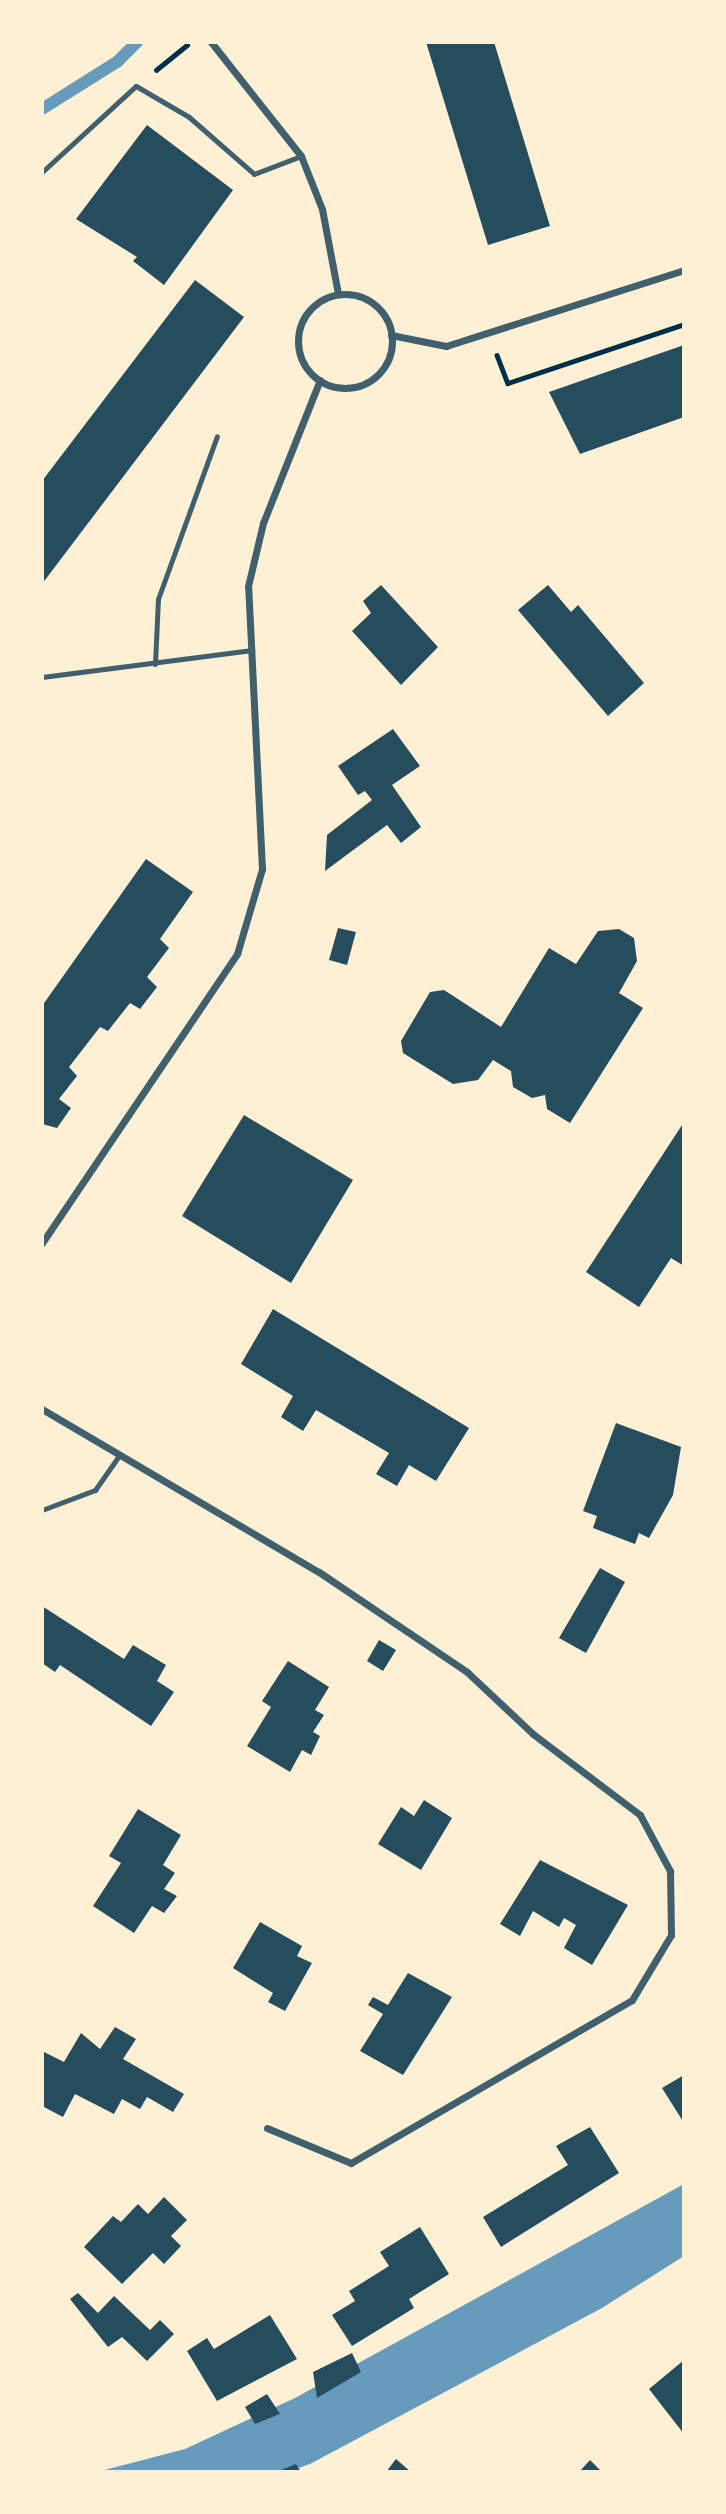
<!DOCTYPE html>
<style>
body{margin:0}
#map{position:relative;width:726px;height:2514px;overflow:hidden;background:#fdf0d5;font-family:"Noto Sans",sans-serif}
div>[style]{position:absolute}
.water>*{inset:0;background:#669bbc}
.stream>*{height:12px;margin:-6px;padding:0 6px;transform-origin:6px;border-radius:6px;background:#669bbc}
.building>*{inset:0;background:#264d5e}
.path>*{height:4.5px;margin:-2.25px;padding:0 2.25px;transform-origin:2.25px;border-radius:2.25px;background:#003049}
.service>*{height:5px;margin:-2.5px;padding:0 2.5px;transform-origin:2.5px;border-radius:2.5px;background:#3f606c}
.minor>*{height:7px;margin:-3.5px;padding:0 3.5px;transform-origin:3.5px;border-radius:3.5px;background:#3f606c}
.minor>.ring{margin:-3.5px;padding:0;box-sizing:content-box;background:none;border:7px solid #3f606c;border-radius:50%}
span{translate:-50% -50%;white-space:nowrap;text-align:center;line-height:1.15;-webkit-text-stroke:6px #fdf0d5;paint-order:stroke}
.frame{position:absolute;inset:0;border:44px solid #fdf0d5;pointer-events:none}
</style>
<div id="map">
<div class="water">
<i style="clip-path:polygon(684px 2184px,684px 2256px,602px 2308px,310px 2464px,287px 2472px,97px 2472px,185px 2449px,295px 2398px)"></i>
</div>
<div class="stream">
<i style="left:42px;top:109px;width:89px;rotate:-32.1deg"></i>
<i style="left:117px;top:62px;width:28px;rotate:-45deg"></i>
</div>
<div class="building">
<i style="clip-path:polygon(426px 42px,494px 42px,550px 226px,488px 245px)"></i>
<i style="clip-path:polygon(147px 125px,233px 190px,164px 285px,133px 261px,137px 257px,76px 219px)"></i>
<i style="clip-path:polygon(195px 280px,244px 317px,42px 584px,42px 481px)"></i>
<i style="clip-path:polygon(684px 345px,684px 417px,580px 454px,549px 392px)"></i>
<i style="clip-path:polygon(381px 585px,438px 647px,401px 685px,352px 631px,371px 613px,363px 601px)"></i>
<i style="clip-path:polygon(548px 585px,571px 612px,578px 605px,644px 683px,608px 716px,518px 610px)"></i>
<i style="clip-path:polygon(393px 729px,420px 766px,392px 785px,421px 827px,401px 843px,387px 825px,325px 871px,327px 835px,372px 800px,365px 791px,358px 795px,338px 766px)"></i>
<i style="clip-path:polygon(146px 859px,193px 892px,160px 939px,169px 948px,147px 977px,157px 987px,140px 1009px,130px 1003px,108px 1031px,100px 1027px,69px 1067px,77px 1076px,59px 1099px,71px 1108px,57px 1128px,42px 1124px,42px 1006px)"></i>
<i style="clip-path:polygon(338px 928px,356px 932px,347px 965px,329px 960px)"></i>
<i style="clip-path:polygon(619px 929px,634px 938px,637px 961px,619px 993px,643px 1008px,570px 1123px,547px 1109px,545px 1095px,532px 1098px,513px 1087px,511px 1071px,493px 1060px,478px 1080px,453px 1084px,403px 1053px,401px 1041px,430px 992px,444px 990px,501px 1027px,549px 948px,576px 964px,598px 931px)"></i>
<i style="clip-path:polygon(244px 1115px,353px 1180px,291px 1283px,182px 1216px)"></i>
<i style="clip-path:polygon(684px 1122px,684px 1266px,671px 1258px,639px 1307px,586px 1272px)"></i>
<i style="clip-path:polygon(273px 1309px,469px 1428px,436px 1481px,409px 1465px,397px 1486px,376px 1474px,389px 1453px,316px 1410px,303px 1431px,281px 1417px,293px 1396px,241px 1364px)"></i>
<i style="clip-path:polygon(616px 1423px,681px 1447px,673px 1495px,649px 1538px,639px 1533px,635px 1544px,593px 1528px,597px 1516px,583px 1511px)"></i>
<i style="clip-path:polygon(600px 1568px,625px 1582px,586px 1653px,559px 1638px)"></i>
<i style="clip-path:polygon(42px 1606px,124px 1659px,133px 1645px,166px 1665px,157px 1681px,174px 1692px,151px 1726px,60px 1665px,55px 1672px,42px 1663px)"></i>
<i style="clip-path:polygon(379px 1640px,396px 1650px,383px 1671px,367px 1661px)"></i>
<i style="clip-path:polygon(288px 1661px,329px 1687px,315px 1710px,324px 1715px,313px 1732px,320px 1736px,311px 1755px,302px 1750px,290px 1772px,247px 1746px,271px 1707px,262px 1701px)"></i>
<i style="clip-path:polygon(424px 1800px,452px 1818px,421px 1870px,378px 1844px,401px 1807px,414px 1816px)"></i>
<i style="clip-path:polygon(138px 1809px,181px 1835px,163px 1865px,175px 1873px,164px 1889px,177px 1896px,164px 1913px,152px 1906px,134px 1933px,93px 1906px,121px 1863px,109px 1856px)"></i>
<i style="clip-path:polygon(540px 1860px,628px 1905px,592px 1965px,564px 1948px,576px 1925px,564px 1918px,559px 1927px,533px 1911px,520px 1936px,500px 1924px)"></i>
<i style="clip-path:polygon(260px 1922px,302px 1946px,297px 1956px,312px 1963px,285px 2011px,268px 2002px,273px 1993px,233px 1968px)"></i>
<i style="clip-path:polygon(408px 1973px,452px 1997px,403px 2075px,360px 2051px,383px 2014px,368px 2005px,373px 1997px,388px 2005px)"></i>
<i style="clip-path:polygon(115px 2027px,136px 2039px,123px 2059px,184px 2094px,173px 2112px,147px 2097px,140px 2109px,122px 2099px,114px 2114px,75px 2094px,63px 2117px,42px 2106px,42px 2051px,64px 2062px,81px 2033px,100px 2049px)"></i>
<i style="clip-path:polygon(684px 2075px,684px 2123px,662px 2088px)"></i>
<i style="clip-path:polygon(590px 2127px,619px 2173px,501px 2247px,483px 2217px,568px 2165px,556px 2146px)"></i>
<i style="clip-path:polygon(164px 2197px,187px 2220px,171px 2236px,181px 2246px,164px 2264px,153px 2253px,122px 2284px,84px 2247px,113px 2216px,121px 2222px,138px 2204px,148px 2214px)"></i>
<i style="clip-path:polygon(420px 2227px,449px 2274px,409px 2299px,414px 2308px,352px 2346px,332px 2315px,355px 2301px,349px 2291px,389px 2266px,380px 2252px)"></i>
<i style="clip-path:polygon(78px 2293px,98px 2313px,114px 2296px,150px 2330px,160px 2320px,174px 2334px,147px 2361px,122px 2337px,108px 2347px,70px 2299px)"></i>
<i style="clip-path:polygon(270px 2315px,297px 2359px,217px 2401px,187px 2351px,207px 2338px,214px 2349px)"></i>
<i style="clip-path:polygon(352px 2353px,361px 2372px,317px 2398px,313px 2372px)"></i>
<i style="clip-path:polygon(684px 2360px,684px 2434px,649px 2389px)"></i>
<i style="clip-path:polygon(267px 2394px,280px 2414px,255px 2424px,245px 2407px)"></i>
<i style="clip-path:polygon(396px 2459px,411px 2472px,386px 2472px)"></i>
<i style="clip-path:polygon(590px 2460px,602px 2472px,579px 2472px)"></i>
<i style="clip-path:polygon(296px 2464px,301px 2472px,276px 2472px)"></i>
</div>
<div class="path">
<i style="left:156px;top:70px;width:40px;rotate:-39deg"></i>
<i style="left:497px;top:355px;width:30px;rotate:69deg"></i>
<i style="left:508px;top:383px;width:186px;rotate:-18.5deg"></i>
</div>
<div class="service">
<i style="left:42px;top:172px;width:127px;rotate:-42.5deg"></i>
<i style="left:136px;top:86px;width:61px;rotate:30.3deg"></i>
<i style="left:189px;top:117px;width:86px;rotate:41.2deg"></i>
<i style="left:254px;top:174px;width:50px;rotate:-21deg"></i>
<i style="left:155px;top:664px;width:65px;rotate:-87.4deg"></i>
<i style="left:158px;top:599px;width:173px;rotate:-70.1deg"></i>
<i style="left:42px;top:677px;width:212px;rotate:-7.3deg"></i>
<i style="left:42px;top:1510px;width:57px;rotate:-20.7deg"></i>
<i style="left:95px;top:1490px;width:39px;rotate:-55deg"></i>
</div>
<div class="minor">
<i style="left:211px;top:42px;width:145px;rotate:51.7deg"></i>
<i style="left:301px;top:156px;width:57px;rotate:68.4deg"></i>
<i style="left:322px;top:209px;width:86px;rotate:79.3deg"></i>
<i class="ring" style="left:298px;top:294px;width:87px;height:87px"></i>
<i style="left:391px;top:335px;width:56px;rotate:11.3deg"></i>
<i style="left:446px;top:346px;width:250px;rotate:-17.7deg"></i>
<i style="left:42px;top:1243px;width:349px;rotate:-56deg"></i>
<i style="left:237px;top:954px;width:89px;rotate:-73.6deg"></i>
<i style="left:262px;top:869px;width:283px;rotate:-92.8deg"></i>
<i style="left:248px;top:586px;width:65px;rotate:-76.6deg"></i>
<i style="left:263px;top:523px;width:154px;rotate:-68.3deg"></i>
<i style="left:42px;top:1409px;width:321px;rotate:30.5deg"></i>
<i style="left:319px;top:1572px;width:179px;rotate:34deg"></i>
<i style="left:467px;top:1672px;width:91px;rotate:43.2deg"></i>
<i style="left:533px;top:1734px;width:134px;rotate:37.1deg"></i>
<i style="left:640px;top:1815px;width:64px;rotate:61.8deg"></i>
<i style="left:670px;top:1871px;width:64px;rotate:89.1deg"></i>
<i style="left:671px;top:1935px;width:76px;rotate:121deg"></i>
<i style="left:632px;top:2000px;width:325px;rotate:149.9deg"></i>
<i style="left:351px;top:2163px;width:91px;rotate:-157.4deg"></i>
</div>
<div class="frame"></div>
</div>
